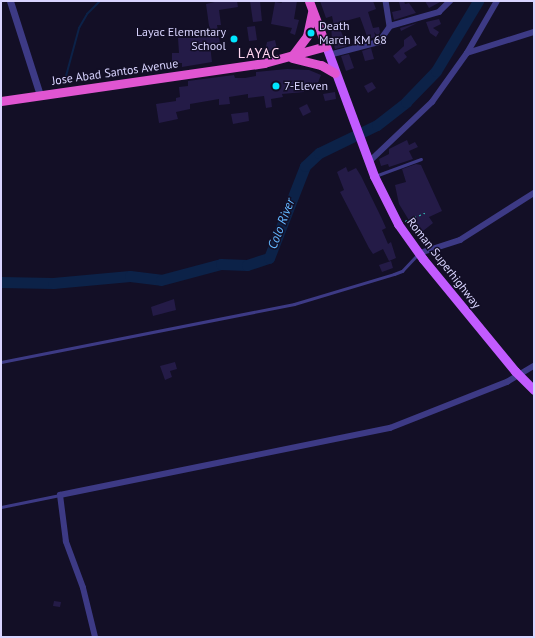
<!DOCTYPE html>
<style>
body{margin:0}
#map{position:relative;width:535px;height:638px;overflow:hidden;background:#130f26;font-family:"PT Sans",sans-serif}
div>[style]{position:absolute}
.stream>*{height:2px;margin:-1px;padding:0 1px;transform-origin:1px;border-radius:1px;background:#0c2248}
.river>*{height:11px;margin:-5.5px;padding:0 5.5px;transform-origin:5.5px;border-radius:5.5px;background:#0c2248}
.building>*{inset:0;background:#241b47}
.path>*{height:1px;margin-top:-0.5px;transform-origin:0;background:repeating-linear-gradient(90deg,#2fb8b0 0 2px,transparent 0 5px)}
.service>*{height:3px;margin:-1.5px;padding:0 1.5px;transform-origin:1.5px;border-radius:1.5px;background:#3d3a85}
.minor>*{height:5.5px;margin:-2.75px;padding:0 2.75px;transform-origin:2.75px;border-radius:2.75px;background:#3d3a85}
.tertiary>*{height:7px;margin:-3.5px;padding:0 3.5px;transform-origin:3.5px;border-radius:3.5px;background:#3d3a85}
.primary>*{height:9px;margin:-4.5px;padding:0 4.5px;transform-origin:4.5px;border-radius:4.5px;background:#c25bff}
.trunk>*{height:9px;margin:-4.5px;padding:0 4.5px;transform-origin:4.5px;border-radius:4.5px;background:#e055d1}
.dots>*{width:11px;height:11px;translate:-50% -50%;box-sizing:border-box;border:2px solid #130f26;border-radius:50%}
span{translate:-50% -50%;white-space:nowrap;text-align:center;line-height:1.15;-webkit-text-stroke:3px #130f26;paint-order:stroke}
.poi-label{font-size:12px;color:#d9d4ff}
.left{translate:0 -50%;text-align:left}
.right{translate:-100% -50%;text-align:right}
.street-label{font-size:12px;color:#d9d4ff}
.water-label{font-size:13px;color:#62b6ff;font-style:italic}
.quarter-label{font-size:14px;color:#ffd6f0;letter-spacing:1px}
.frame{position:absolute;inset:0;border:2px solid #d9d4ff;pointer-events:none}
</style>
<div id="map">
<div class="stream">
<i style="left:66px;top:76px;width:50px;rotate:-74.8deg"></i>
<i style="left:79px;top:28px;width:16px;rotate:-60deg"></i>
<i style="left:87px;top:14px;width:18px;rotate:-45deg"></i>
</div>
<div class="river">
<i style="left:1px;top:282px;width:52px;rotate:1.1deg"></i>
<i style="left:53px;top:283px;width:77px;rotate:-5.2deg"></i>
<i style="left:130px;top:276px;width:31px;rotate:7deg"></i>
<i style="left:161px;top:280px;width:62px;rotate:-14.9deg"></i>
<i style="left:221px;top:264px;width:26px;rotate:2deg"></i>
<i style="left:247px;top:265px;width:23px;rotate:-18deg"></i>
<i style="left:269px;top:258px;width:99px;rotate:-68.6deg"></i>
<i style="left:305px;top:166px;width:19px;rotate:-43deg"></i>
<i style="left:319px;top:153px;width:64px;rotate:-25.8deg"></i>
<i style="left:377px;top:125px;width:37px;rotate:-38deg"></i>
<i style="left:406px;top:102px;width:43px;rotate:-45.9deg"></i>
<i style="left:436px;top:71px;width:82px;rotate:-59deg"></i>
</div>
<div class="building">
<i style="clip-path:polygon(219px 1px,237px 1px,238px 7px,219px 10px,221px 25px,217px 25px,220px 43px,210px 45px,212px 62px,182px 67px,182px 63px,172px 63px,172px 53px,179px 53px,178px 38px,198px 38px,198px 35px,210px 33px,206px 4px)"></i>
<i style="clip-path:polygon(250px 1px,260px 1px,262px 21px,253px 22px)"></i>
<i style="clip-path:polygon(281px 1px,297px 1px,294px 19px,299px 20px,295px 35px,290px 33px,292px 28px,271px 24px,275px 2px,282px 3px)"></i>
<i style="clip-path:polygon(320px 1px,373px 1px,376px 9px,368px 12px,373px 28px,379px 27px,380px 32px,378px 36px,374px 32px,376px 37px,368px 39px,360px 17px,342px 22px,338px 24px,347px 46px,335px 49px,332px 39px,331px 27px,334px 26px,332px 16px,326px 18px)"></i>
<i style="clip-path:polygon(404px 1px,405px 4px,409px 3px,416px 13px,394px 20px,392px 12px,401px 10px,399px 2px)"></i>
<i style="clip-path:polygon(425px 1px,442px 1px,429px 8px)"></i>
<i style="clip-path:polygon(439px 19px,441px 24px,433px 28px,439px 32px,436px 37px,430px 33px,426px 22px)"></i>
<i style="clip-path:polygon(417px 23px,401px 31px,400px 28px)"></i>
<i style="clip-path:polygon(255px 26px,257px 40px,249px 41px,247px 27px)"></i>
<i style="clip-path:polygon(411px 35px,417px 45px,404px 53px,407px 57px,399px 64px,393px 56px,404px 46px,404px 40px)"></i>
<i style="clip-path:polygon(275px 40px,277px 49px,265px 52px,267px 42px)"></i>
<i style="clip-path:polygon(371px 48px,374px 59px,365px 61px,362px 51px)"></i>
<i style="clip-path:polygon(349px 54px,354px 68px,346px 71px,341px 56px)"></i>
<i style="clip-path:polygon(287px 69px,309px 70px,321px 75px,317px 85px,311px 83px,310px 88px,304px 86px,304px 92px,282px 94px,283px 97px,271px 99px,272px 107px,266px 108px,264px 96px,248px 98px,248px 94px,229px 97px,230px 104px,219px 105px,219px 99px,190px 104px,190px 109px,176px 112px,178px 119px,159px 123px,156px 104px,176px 101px,176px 98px,180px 97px,179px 87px,188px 86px,188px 81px,234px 75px,235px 78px,245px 78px,256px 76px,256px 72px)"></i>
<i style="clip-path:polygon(372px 82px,376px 88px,368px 93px,364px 86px)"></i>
<i style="clip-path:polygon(335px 92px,336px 99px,325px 101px,323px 94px)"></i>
<i style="clip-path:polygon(307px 104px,311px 112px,303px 116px,299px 108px)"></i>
<i style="clip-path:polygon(248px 112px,249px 121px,233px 124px,231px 114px)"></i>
<i style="clip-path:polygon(407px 140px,409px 145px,415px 142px,418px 147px,409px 151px,413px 159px,389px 167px,388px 164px,381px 166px,379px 159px,389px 154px,389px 149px)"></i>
<i style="clip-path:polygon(416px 164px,421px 165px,442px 211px,429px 217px,433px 223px,418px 235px,399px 204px,395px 185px,406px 182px,402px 169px)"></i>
<i style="clip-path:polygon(346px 167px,348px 172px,356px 168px,361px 176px,382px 219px,386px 228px,382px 230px,388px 244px,391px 242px,396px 258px,389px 261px,383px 249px,373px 254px,369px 248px,340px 192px,344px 190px,337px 172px)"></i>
<i style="clip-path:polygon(391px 261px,393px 268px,382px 272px,379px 265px)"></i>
<i style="clip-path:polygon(174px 299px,176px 310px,153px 316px,151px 307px)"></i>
<i style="clip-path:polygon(175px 362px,177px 369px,170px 371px,172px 377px,165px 380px,160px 366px)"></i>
<i style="clip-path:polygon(54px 601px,61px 602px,60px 607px,53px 606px)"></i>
</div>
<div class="path">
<i style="left:405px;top:221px;width:24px;rotate:-22deg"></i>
</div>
<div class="service">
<i style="left:375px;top:176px;width:49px;rotate:-20.3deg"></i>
<i style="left:1px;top:362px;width:299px;rotate:-11.2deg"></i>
<i style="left:294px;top:304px;width:104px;rotate:-16.7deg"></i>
<i style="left:394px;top:274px;width:9px;rotate:-21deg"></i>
<i style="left:402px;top:271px;width:22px;rotate:-47deg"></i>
<i style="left:1px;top:507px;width:60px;rotate:-11.5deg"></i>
</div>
<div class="minor">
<i style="left:386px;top:1px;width:25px;rotate:81deg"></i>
<i style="left:467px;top:53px;width:70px;rotate:-17.4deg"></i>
<i style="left:329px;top:55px;width:52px;rotate:-14.6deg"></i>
<i style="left:379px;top:42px;width:19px;rotate:-55deg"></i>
<i style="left:390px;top:26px;width:51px;rotate:-15.9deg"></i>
<i style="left:439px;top:12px;width:16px;rotate:-45deg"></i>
<i style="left:369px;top:162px;width:87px;rotate:-43.6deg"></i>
<i style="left:432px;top:102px;width:60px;rotate:-54.5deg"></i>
<i style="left:467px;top:53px;width:60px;rotate:-60deg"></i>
<i style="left:423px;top:252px;width:39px;rotate:-18deg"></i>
<i style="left:460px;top:240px;width:88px;rotate:-32.4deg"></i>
<i style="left:95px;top:637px;width:50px;rotate:-103.8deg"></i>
<i style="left:83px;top:588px;width:49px;rotate:-110.3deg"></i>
<i style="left:66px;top:542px;width:47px;rotate:-97.3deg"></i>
<i style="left:60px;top:495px;width:337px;rotate:-11.5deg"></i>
<i style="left:390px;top:428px;width:126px;rotate:-21.5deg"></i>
<i style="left:507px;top:382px;width:31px;rotate:-31deg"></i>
</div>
<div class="tertiary">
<i style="left:10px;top:1px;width:99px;rotate:72.3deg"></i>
</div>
<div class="primary">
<i style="left:326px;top:46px;width:139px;rotate:69.7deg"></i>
<i style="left:374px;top:176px;width:54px;rotate:63.4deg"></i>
<i style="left:398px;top:224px;width:43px;rotate:54.5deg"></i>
<i style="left:423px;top:259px;width:145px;rotate:50.6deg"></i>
<i style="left:515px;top:371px;width:27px;rotate:45deg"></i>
</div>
<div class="trunk">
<i style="left:292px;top:56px;width:25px;rotate:-53deg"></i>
<i style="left:307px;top:36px;width:24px;rotate:-78deg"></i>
<i style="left:292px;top:58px;width:30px;rotate:14deg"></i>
<i style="left:321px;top:65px;width:16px;rotate:30deg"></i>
<i style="left:1px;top:101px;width:266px;rotate:-8.2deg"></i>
<i style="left:264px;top:63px;width:64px;rotate:-15.3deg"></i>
<i style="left:326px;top:46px;width:48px;rotate:-110.7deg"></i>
</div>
<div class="dots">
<i style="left:311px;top:33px;background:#00e5ff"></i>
<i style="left:234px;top:39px;background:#00e5ff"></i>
<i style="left:276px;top:86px;background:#00e5ff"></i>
</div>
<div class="poi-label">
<span class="left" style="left:319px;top:33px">Death<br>March KM 68</span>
<span class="right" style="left:226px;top:39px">Layac Elementary<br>School</span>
<span class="left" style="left:284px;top:86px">7-Eleven</span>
</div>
<div class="street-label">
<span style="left:115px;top:72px;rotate:-8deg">Jose Abad Santos Avenue</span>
<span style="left:444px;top:263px;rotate:52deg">Roman Superhighway</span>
</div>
<div class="water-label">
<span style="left:282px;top:224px;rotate:-69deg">Colo River</span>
</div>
<div class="quarter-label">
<span style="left:259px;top:53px">LAYAC</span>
</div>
<div class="frame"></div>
</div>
